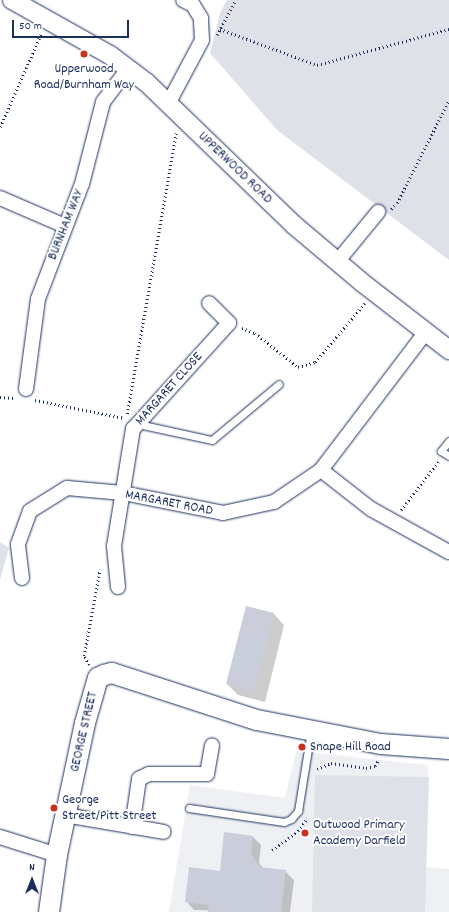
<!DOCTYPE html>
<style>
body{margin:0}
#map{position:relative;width:449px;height:912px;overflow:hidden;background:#fff;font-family:Dekko,sans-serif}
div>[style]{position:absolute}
.built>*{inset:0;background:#eff0f4}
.green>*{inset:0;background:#dee1e7}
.shadow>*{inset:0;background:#0003}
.building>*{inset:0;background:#caceda}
.path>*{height:2.5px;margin-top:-1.25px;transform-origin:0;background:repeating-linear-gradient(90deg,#1b2f5e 0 1px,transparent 0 4px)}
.roads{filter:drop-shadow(0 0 1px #1b2f5e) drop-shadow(0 0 1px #1b2f5e)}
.service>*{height:7px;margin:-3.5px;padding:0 3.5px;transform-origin:3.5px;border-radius:3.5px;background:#fff}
.minor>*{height:14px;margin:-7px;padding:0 7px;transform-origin:7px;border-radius:7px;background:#fff}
.tertiary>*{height:18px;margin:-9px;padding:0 9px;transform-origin:9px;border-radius:9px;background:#fff}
.secondary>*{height:20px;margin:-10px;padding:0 10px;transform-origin:10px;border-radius:10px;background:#fff}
.dots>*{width:11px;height:11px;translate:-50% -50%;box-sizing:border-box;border:2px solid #fff;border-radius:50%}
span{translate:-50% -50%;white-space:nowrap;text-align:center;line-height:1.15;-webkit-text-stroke:4px #fff;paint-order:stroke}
.poi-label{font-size:14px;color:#1b2f5e}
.left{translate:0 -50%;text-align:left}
.street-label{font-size:14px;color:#1b2f5e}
.north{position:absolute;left:12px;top:860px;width:40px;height:40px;-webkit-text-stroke:3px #fff;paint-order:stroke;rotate:0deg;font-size:11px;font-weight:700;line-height:16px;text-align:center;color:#1b2f5e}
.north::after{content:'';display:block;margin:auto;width:14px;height:18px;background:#1b2f5e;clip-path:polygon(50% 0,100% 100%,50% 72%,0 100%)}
.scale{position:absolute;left:12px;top:20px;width:117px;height:18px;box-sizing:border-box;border:2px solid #1b2f5e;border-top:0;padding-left:5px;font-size:12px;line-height:14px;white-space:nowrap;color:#1b2f5e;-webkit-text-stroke:3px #fff;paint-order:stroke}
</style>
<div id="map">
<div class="built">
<i style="clip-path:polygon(296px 751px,428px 765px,426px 867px,449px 869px,449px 912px,169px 912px,190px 785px,285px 798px)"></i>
</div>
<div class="green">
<i style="clip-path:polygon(227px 0,449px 0,449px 260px,277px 130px,210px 53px,220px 13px)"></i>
<i style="clip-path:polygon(0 542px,9px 548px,0 580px)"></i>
<i style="clip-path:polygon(315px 775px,429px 777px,425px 912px,312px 912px)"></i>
</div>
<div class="shadow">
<i style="clip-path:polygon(274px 614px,284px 625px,265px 702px,238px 695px,227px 684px)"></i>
<i style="clip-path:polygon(253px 837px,261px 845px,259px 863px,263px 868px,285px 871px,294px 880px,290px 912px,194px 910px,186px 901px,220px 872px)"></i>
</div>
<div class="building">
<i style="clip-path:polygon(246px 606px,274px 613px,254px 692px,226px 684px)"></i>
<i style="clip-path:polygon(224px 832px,253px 836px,251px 854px,260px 867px,286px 870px,281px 912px,208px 912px,209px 905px,185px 902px,189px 867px,220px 871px)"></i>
</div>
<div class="path">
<i style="left:220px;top:29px;width:103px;rotate:20.4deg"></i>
<i style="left:317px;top:65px;width:137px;rotate:-15.3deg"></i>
<i style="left:217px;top:35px;width:40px;rotate:-62deg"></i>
<i style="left:0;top:127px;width:102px;rotate:-66.2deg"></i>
<i style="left:391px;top:209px;width:8px;rotate:-45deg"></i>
<i style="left:397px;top:203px;width:115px;rotate:-63.2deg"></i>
<i style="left:242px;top:328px;width:14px;rotate:21deg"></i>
<i style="left:255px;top:333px;width:55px;rotate:38.3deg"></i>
<i style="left:298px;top:367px;width:18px;rotate:-16deg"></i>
<i style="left:315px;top:362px;width:77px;rotate:-49.7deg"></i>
<i style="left:0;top:397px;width:14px;rotate:4deg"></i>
<i style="left:35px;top:400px;width:91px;rotate:11.4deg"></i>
<i style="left:127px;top:414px;width:285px;rotate:-80.1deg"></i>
<i style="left:401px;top:510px;width:61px;rotate:-52.4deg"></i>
<i style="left:89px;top:665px;width:10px;rotate:-119deg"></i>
<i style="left:84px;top:656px;width:88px;rotate:-79.6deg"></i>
<i style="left:317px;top:769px;width:15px;rotate:-23deg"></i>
<i style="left:331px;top:763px;width:35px;rotate:8deg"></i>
<i style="left:366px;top:768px;width:9px;rotate:-13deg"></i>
<i style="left:375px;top:766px;width:7px;rotate:-63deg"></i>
<i style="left:272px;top:850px;width:32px;rotate:-36deg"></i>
<i style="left:298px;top:831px;width:16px;rotate:-55deg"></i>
</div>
<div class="roads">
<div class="service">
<i style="left:138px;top:424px;width:76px;rotate:12.2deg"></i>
<i style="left:212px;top:440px;width:87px;rotate:-39.9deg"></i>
<i style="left:449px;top:441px;width:13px;rotate:129deg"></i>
<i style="left:441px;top:451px;width:9px;rotate:32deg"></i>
<i style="left:189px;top:808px;width:96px;rotate:8.4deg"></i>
<i style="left:284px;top:822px;width:8px;rotate:-23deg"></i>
<i style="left:291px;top:819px;width:11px;rotate:-49deg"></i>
<i style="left:298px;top:811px;width:81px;rotate:-80.8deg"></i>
</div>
<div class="minor">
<i style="left:168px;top:104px;width:72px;rotate:-62deg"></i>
<i style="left:202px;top:40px;width:22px;rotate:-93deg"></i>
<i style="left:201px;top:18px;width:15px;rotate:-122deg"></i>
<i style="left:193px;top:5px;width:11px;rotate:-153deg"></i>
<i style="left:0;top:198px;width:71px;rotate:23.3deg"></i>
<i style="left:337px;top:262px;width:65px;rotate:-50.6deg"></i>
<i style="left:26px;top:389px;width:91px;rotate:-82.4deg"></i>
<i style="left:38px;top:299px;width:123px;rotate:-69.1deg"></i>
<i style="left:82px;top:184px;width:85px;rotate:-75.6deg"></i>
<i style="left:103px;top:102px;width:41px;rotate:-52.9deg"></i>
<i style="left:321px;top:470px;width:63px;rotate:38deg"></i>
<i style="left:371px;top:509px;width:89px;rotate:28.9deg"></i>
<i style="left:22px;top:578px;width:34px;rotate:-97deg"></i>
<i style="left:18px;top:544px;width:35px;rotate:-70deg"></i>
<i style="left:30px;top:511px;width:44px;rotate:-31.9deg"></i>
<i style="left:67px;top:488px;width:56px;rotate:5.1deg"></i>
<i style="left:123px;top:493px;width:102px;rotate:11.3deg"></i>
<i style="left:223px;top:513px;width:52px;rotate:-12.2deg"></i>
<i style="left:274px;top:502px;width:57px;rotate:-34.2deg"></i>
<i style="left:321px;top:470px;width:172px;rotate:-52.8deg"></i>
<i style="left:118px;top:587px;width:41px;rotate:-95.6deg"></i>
<i style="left:114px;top:546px;width:119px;rotate:-80.8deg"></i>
<i style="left:133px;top:429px;width:143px;rotate:-47.8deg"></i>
<i style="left:229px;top:323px;width:28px;rotate:-135deg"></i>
<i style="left:65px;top:815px;width:100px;rotate:9.7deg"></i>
<i style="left:132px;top:827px;width:49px;rotate:-81.7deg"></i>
<i style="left:139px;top:779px;width:11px;rotate:-27deg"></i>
<i style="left:149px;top:774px;width:58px"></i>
<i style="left:207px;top:774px;width:29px;rotate:-80deg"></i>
<i style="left:0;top:837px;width:60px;rotate:17.5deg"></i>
</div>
<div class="tertiary">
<i style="left:12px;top:0;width:112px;rotate:29.3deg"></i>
<i style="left:110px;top:55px;width:46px;rotate:37.1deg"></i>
<i style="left:147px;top:83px;width:204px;rotate:44deg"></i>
<i style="left:294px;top:225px;width:92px;rotate:40.1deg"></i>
<i style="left:364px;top:284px;width:108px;rotate:37.8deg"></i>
</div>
<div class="secondary">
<i style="left:49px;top:912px;width:58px;rotate:-82deg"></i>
<i style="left:57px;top:855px;width:135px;rotate:-78deg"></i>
<i style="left:85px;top:723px;width:47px;rotate:-73.9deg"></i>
<i style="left:98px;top:678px;width:7px;rotate:-27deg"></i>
<i style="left:104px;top:675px;width:8px;rotate:-14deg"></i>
<i style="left:112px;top:673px;width:152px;rotate:18deg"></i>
<i style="left:257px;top:720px;width:126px;rotate:11deg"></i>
<i style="left:381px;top:744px;width:68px;rotate:4.2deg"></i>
</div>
</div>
<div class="dots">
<i style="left:84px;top:54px;background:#c8321e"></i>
<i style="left:302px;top:747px;background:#c8321e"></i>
<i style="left:54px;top:808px;background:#c8321e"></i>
<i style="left:305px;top:833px;background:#c8321e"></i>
</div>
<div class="poi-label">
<span style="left:84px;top:77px">Upperwood<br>Road/Burnham Way</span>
<span class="left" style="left:310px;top:747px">Snape Hill Road</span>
<span class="left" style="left:62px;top:808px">George<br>Street/Pitt Street</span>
<span class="left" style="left:313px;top:833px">Outwood Primary<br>Academy Darfield</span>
</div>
<div class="street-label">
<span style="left:235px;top:168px;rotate:44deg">UPPERWOOD ROAD</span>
<span style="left:66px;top:225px;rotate:-68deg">BURNHAM WAY</span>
<span style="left:169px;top:389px;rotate:-48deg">MARGARET CLOSE</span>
<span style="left:169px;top:503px;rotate:11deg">MARGARET ROAD</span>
<span style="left:84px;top:732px;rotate:-77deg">GEORGE STREET</span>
</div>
<div class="north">N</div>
<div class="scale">50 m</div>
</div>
